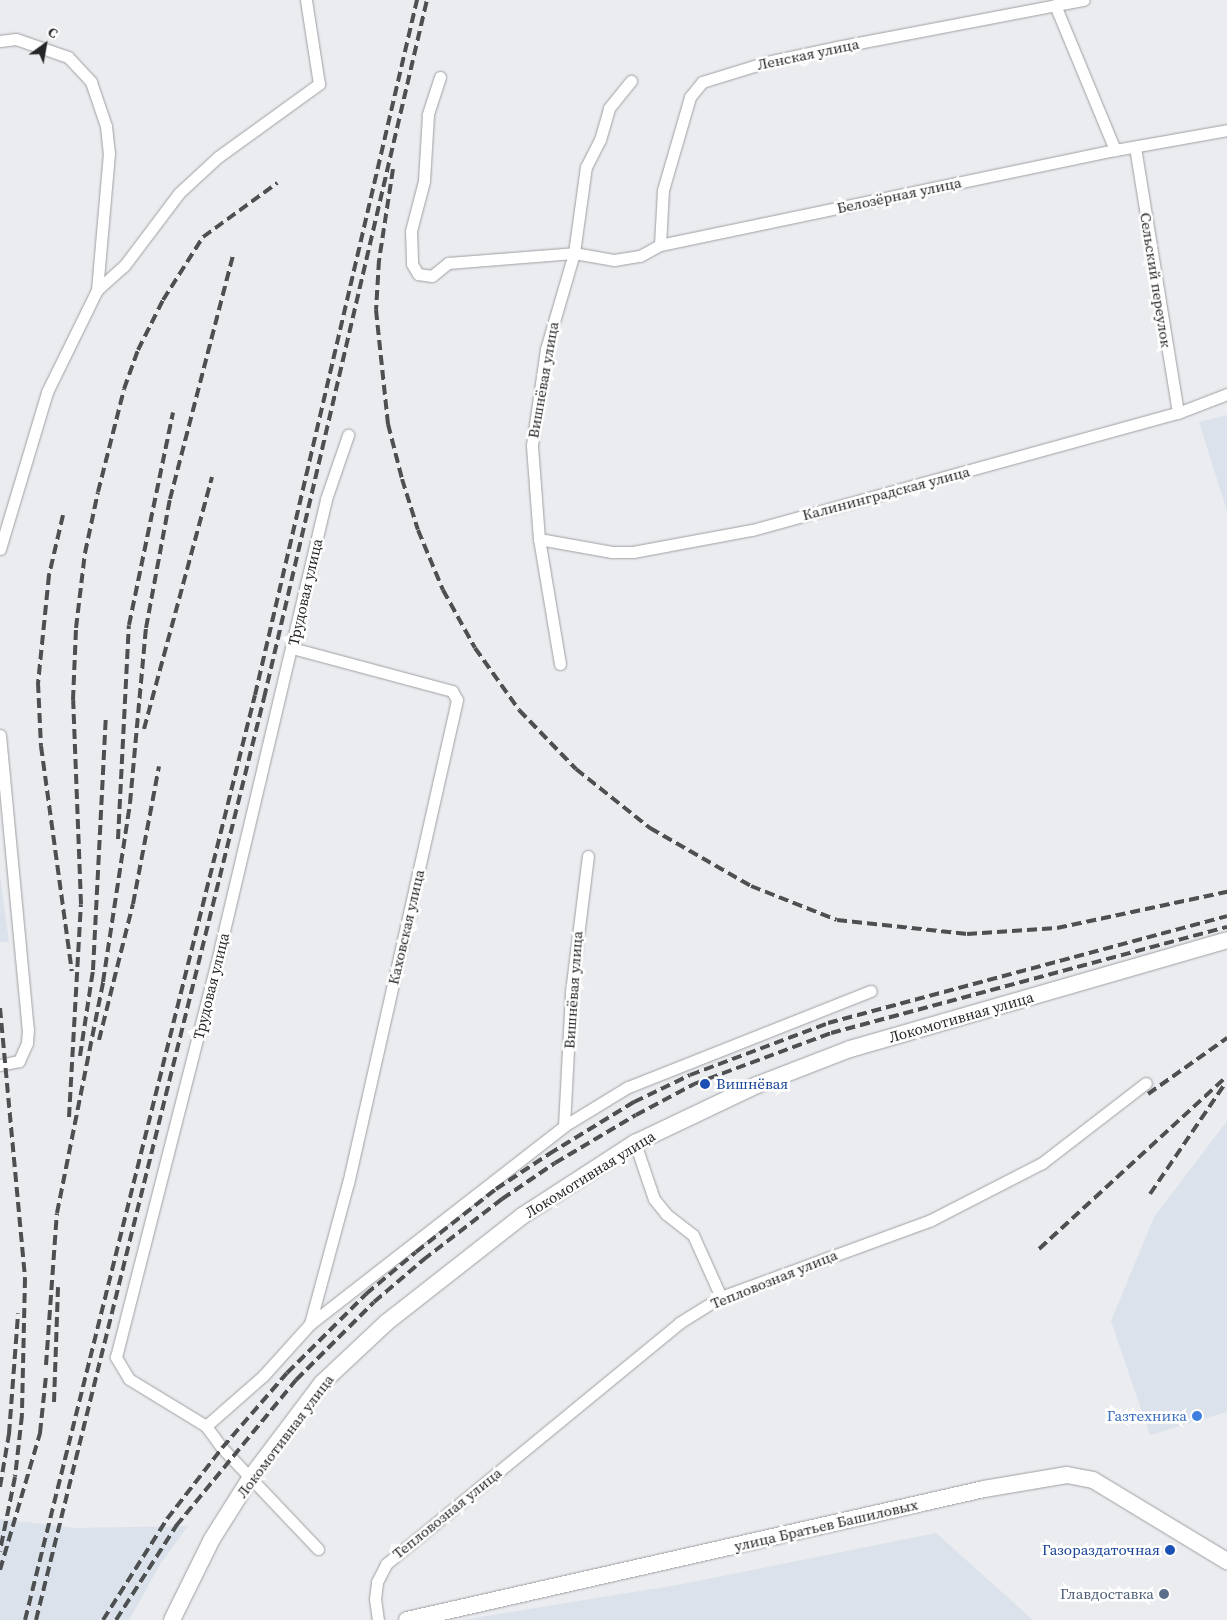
<!DOCTYPE html>
<meta charset="utf-8">
<style>
body{margin:0}
#map{position:relative;width:1227px;height:1620px;overflow:hidden;background:#eaecef;font-family:"Source Serif 4",serif}
div>[style]{position:absolute}
.built>*{inset:0;background:#dbe2eb}
.roads{filter:drop-shadow(0 0 1px #9da0a2) drop-shadow(0 0 1px #9da0a2)}
.street>*{height:11px;margin:-5.5px;padding:0 5.5px;transform-origin:5.5px;border-radius:5.5px;background:#fff}
.secondary>*{height:16px;margin:-8px;padding:0 8px;transform-origin:8px;border-radius:8px;background:#fff}
.rail>*{height:4px;margin-top:-2px;transform-origin:0;background:repeating-linear-gradient(90deg,#4d4f50 0 10px,transparent 0 15px)}
.dots>*{width:14px;height:14px;translate:-50% -50%;box-sizing:border-box;border:2px solid #fff;border-radius:50%}
span{translate:-50% -50%;white-space:nowrap;text-align:center;line-height:1.15;-webkit-text-stroke:5px #fff;paint-order:stroke}
.street-label{font-size:15px;color:#252627}
.transit-label{font-size:15px;color:#164399}
.left{translate:0 -50%;text-align:left}
.right{translate:-100% -50%;text-align:right}
.shop-label{font-size:15px;color:#366cbe}
.service-label{font-size:15px;color:#4e5e75}
.north{position:absolute;left:20px;top:20px;width:50px;height:50px;-webkit-text-stroke:4px #fff;paint-order:stroke;rotate:32deg;font-size:14px;font-weight:700;line-height:20px;text-align:center;color:#252627}
.north::after{content:'';display:block;margin:auto;width:18px;height:22px;background:#252627;clip-path:polygon(50% 0,100% 100%,50% 72%,0 100%)}
</style>
<div id="map">
<div class="built">
<i style="clip-path:polygon(1227px 415px,1227px 511px,1199px 422px)"></i>
<i style="clip-path:polygon(0 876px,9px 942px,0 942px)"></i>
<i style="clip-path:polygon(1227px 1121px,1227px 1412px,1150px 1435px,1111px 1321px,1154px 1217px)"></i>
<i style="clip-path:polygon(0 1519px,75px 1528px,188px 1526px,161px 1563px,129px 1620px,0 1620px)"></i>
<i style="clip-path:polygon(936px 1533px,1033px 1620px,462px 1620px,683px 1584px)"></i>
</div>
<div class="roads">
<div class="street">
<i style="left:1055px;top:5px;width:157px;rotate:67.5deg"></i>
<i style="left:0;top:41px;width:16px;rotate:-7deg"></i>
<i style="left:16px;top:39px;width:55px;rotate:19.1deg"></i>
<i style="left:68px;top:57px;width:34px;rotate:47deg"></i>
<i style="left:91px;top:82px;width:46px;rotate:71.2deg"></i>
<i style="left:106px;top:126px;width:27px;rotate:84deg"></i>
<i style="left:109px;top:153px;width:138px;rotate:95deg"></i>
<i style="left:440px;top:77px;width:40px;rotate:108deg"></i>
<i style="left:428px;top:115px;width:66px;rotate:93.5deg"></i>
<i style="left:424px;top:181px;width:52px;rotate:104.6deg"></i>
<i style="left:411px;top:231px;width:33px;rotate:88deg"></i>
<i style="left:412px;top:264px;width:12px;rotate:59deg"></i>
<i style="left:418px;top:274px;width:14px;rotate:8deg"></i>
<i style="left:432px;top:276px;width:21px;rotate:-39deg"></i>
<i style="left:448px;top:263px;width:126px;rotate:-4.5deg"></i>
<i style="left:574px;top:253px;width:41px;rotate:9.9deg"></i>
<i style="left:614px;top:260px;width:26px;rotate:-9deg"></i>
<i style="left:640px;top:256px;width:23px;rotate:-29deg"></i>
<i style="left:660px;top:245px;width:465px;rotate:-11.8deg"></i>
<i style="left:1115px;top:150px;width:114px;rotate:-10.1deg"></i>
<i style="left:1135px;top:147px;width:269px;rotate:80.8deg"></i>
<i style="left:660px;top:245px;width:55px;rotate:-86.9deg"></i>
<i style="left:663px;top:190px;width:97px;rotate:-73.8deg"></i>
<i style="left:690px;top:97px;width:19px;rotate:-51deg"></i>
<i style="left:702px;top:82px;width:68px;rotate:-17.1deg"></i>
<i style="left:767px;top:62px;width:72px;rotate:-12.1deg"></i>
<i style="left:837px;top:47px;width:251px;rotate:-10.8deg"></i>
<i style="left:539px;top:539px;width:74px;rotate:10.1deg"></i>
<i style="left:612px;top:552px;width:21px"></i>
<i style="left:633px;top:552px;width:121px;rotate:-10.5deg"></i>
<i style="left:752px;top:530px;width:442px;rotate:-15.4deg"></i>
<i style="left:1178px;top:413px;width:53px;rotate:-21.2deg"></i>
<i style="left:0;top:549px;width:164px;rotate:-73.3deg"></i>
<i style="left:47px;top:392px;width:114px;rotate:-63.9deg"></i>
<i style="left:97px;top:290px;width:36px;rotate:-42deg"></i>
<i style="left:124px;top:266px;width:91px;rotate:-53deg"></i>
<i style="left:179px;top:193px;width:53px;rotate:-42.7deg"></i>
<i style="left:218px;top:157px;width:125px;rotate:-35.9deg"></i>
<i style="left:319px;top:84px;width:85px;rotate:-98.8deg"></i>
<i style="left:292px;top:648px;width:166px;rotate:15deg"></i>
<i style="left:452px;top:691px;width:10px;rotate:61deg"></i>
<i style="left:457px;top:700px;width:495px;rotate:102.7deg"></i>
<i style="left:348px;top:1183px;width:146px;rotate:105.1deg"></i>
<i style="left:560px;top:664px;width:127px;rotate:-99.5deg"></i>
<i style="left:539px;top:539px;width:94px;rotate:-94.3deg"></i>
<i style="left:532px;top:445px;width:97px;rotate:-81.7deg"></i>
<i style="left:546px;top:349px;width:100px;rotate:-73.7deg"></i>
<i style="left:574px;top:253px;width:87px;rotate:-82.1deg"></i>
<i style="left:586px;top:167px;width:30px;rotate:-63deg"></i>
<i style="left:600px;top:140px;width:33px;rotate:-74deg"></i>
<i style="left:609px;top:108px;width:35px;rotate:-51deg"></i>
<i style="left:0;top:735px;width:295px;rotate:84.6deg"></i>
<i style="left:28px;top:1029px;width:14px;rotate:94deg"></i>
<i style="left:27px;top:1043px;width:20px;rotate:114deg"></i>
<i style="left:19px;top:1061px;width:19px;rotate:168deg"></i>
<i style="left:564px;top:1126px;width:134px;rotate:-87deg"></i>
<i style="left:571px;top:992px;width:137px;rotate:-82.9deg"></i>
<i style="left:635px;top:1143px;width:59px;rotate:71.3deg"></i>
<i style="left:654px;top:1199px;width:19px;rotate:51deg"></i>
<i style="left:666px;top:1214px;width:34px;rotate:38deg"></i>
<i style="left:693px;top:1235px;width:68px;rotate:65.7deg"></i>
<i style="left:206px;top:1426px;width:76px;rotate:-41.3deg"></i>
<i style="left:263px;top:1376px;width:70px;rotate:-47.9deg"></i>
<i style="left:310px;top:1324px;width:322px;rotate:-37.9deg"></i>
<i style="left:564px;top:1126px;width:75px;rotate:-31.4deg"></i>
<i style="left:628px;top:1087px;width:261px;rotate:-21.6deg"></i>
<i style="left:318px;top:1549px;width:139px;rotate:-133.5deg"></i>
<i style="left:222px;top:1448px;width:27px;rotate:-126deg"></i>
<i style="left:206px;top:1426px;width:90px;rotate:-148.6deg"></i>
<i style="left:129px;top:1379px;width:26px;rotate:-121deg"></i>
<i style="left:116px;top:1357px;width:422px;rotate:-75.7deg"></i>
<i style="left:220px;top:948px;width:461px;rotate:-76.7deg"></i>
<i style="left:326px;top:499px;width:68px;rotate:-71deg"></i>
<i style="left:378px;top:1620px;width:21px;rotate:-98deg"></i>
<i style="left:375px;top:1599px;width:17px;rotate:-83deg"></i>
<i style="left:377px;top:1582px;width:20px;rotate:-63deg"></i>
<i style="left:386px;top:1564px;width:379px;rotate:-39.4deg"></i>
<i style="left:679px;top:1323px;width:49px;rotate:-31.8deg"></i>
<i style="left:721px;top:1297px;width:224px;rotate:-20.1deg"></i>
<i style="left:931px;top:1220px;width:125px;rotate:-27.2deg"></i>
<i style="left:1042px;top:1163px;width:131px;rotate:-37.6deg"></i>
</div>
<div class="secondary">
<i style="left:172px;top:1620px;width:90px;rotate:-63.7deg"></i>
<i style="left:212px;top:1539px;width:73px;rotate:-57.8deg"></i>
<i style="left:251px;top:1477px;width:118px;rotate:-52.9deg"></i>
<i style="left:322px;top:1383px;width:89px;rotate:-43.2deg"></i>
<i style="left:387px;top:1322px;width:172px;rotate:-38.1deg"></i>
<i style="left:522px;top:1216px;width:135px;rotate:-32.9deg"></i>
<i style="left:635px;top:1143px;width:135px;rotate:-25.4deg"></i>
<i style="left:757px;top:1085px;width:100px;rotate:-21.2deg"></i>
<i style="left:850px;top:1049px;width:392px;rotate:-16.1deg"></i>
<i style="left:407px;top:1620px;width:592px;rotate:-12.79deg"></i>
<i style="left:984px;top:1489px;width:84px;rotate:-9.6deg"></i>
<i style="left:1067px;top:1475px;width:26px;rotate:11deg"></i>
<i style="left:1093px;top:1480px;width:157px;rotate:31.2deg"></i>
</div>
</div>
<div class="rail">
<i style="left:393px;top:169px;width:92px;rotate:98.7deg"></i>
<i style="left:379px;top:260px;width:50px;rotate:93.4deg"></i>
<i style="left:376px;top:310px;width:115px;rotate:84deg"></i>
<i style="left:388px;top:424px;width:57px;rotate:75.7deg"></i>
<i style="left:402px;top:479px;width:53px;rotate:72.6deg"></i>
<i style="left:418px;top:530px;width:65px;rotate:67.4deg"></i>
<i style="left:443px;top:590px;width:66px;rotate:61.1deg"></i>
<i style="left:475px;top:648px;width:76px;rotate:54.6deg"></i>
<i style="left:519px;top:710px;width:82px;rotate:46deg"></i>
<i style="left:576px;top:769px;width:95px;rotate:38.6deg"></i>
<i style="left:650px;top:828px;width:116px;rotate:29.9deg"></i>
<i style="left:751px;top:886px;width:92px;rotate:21.6deg"></i>
<i style="left:837px;top:920px;width:131px;rotate:6.1deg"></i>
<i style="left:967px;top:934px;width:90px;rotate:-3.8deg"></i>
<i style="left:1057px;top:928px;width:174px;rotate:-12deg"></i>
<i style="left:63px;top:515px;width:62px;rotate:103.1deg"></i>
<i style="left:49px;top:575px;width:109px;rotate:95.8deg"></i>
<i style="left:38px;top:683px;width:63px;rotate:87.3deg"></i>
<i style="left:41px;top:746px;width:227px;rotate:82.2deg"></i>
<i style="left:144px;top:729px;width:261px;rotate:-74.9deg"></i>
<i style="left:118px;top:839px;width:214px;rotate:-87.1deg"></i>
<i style="left:129px;top:625px;width:217px;rotate:-78.3deg"></i>
<i style="left:0;top:1008px;width:271px;rotate:84.7deg"></i>
<i style="left:25px;top:1278px;width:137px;rotate:91.3deg"></i>
<i style="left:22px;top:1415px;width:62px;rotate:96.4deg"></i>
<i style="left:15px;top:1477px;width:76px;rotate:101.5deg"></i>
<i style="left:99px;top:1040px;width:140px;rotate:-76deg"></i>
<i style="left:133px;top:904px;width:140px;rotate:-79.3deg"></i>
<i style="left:80px;top:1056px;width:87px;rotate:-81.4deg"></i>
<i style="left:93px;top:970px;width:253px;rotate:-87.1deg"></i>
<i style="left:1148px;top:1094px;width:97px;rotate:-35.3deg"></i>
<i style="left:69px;top:1117px;width:213px;rotate:-86.8deg"></i>
<i style="left:81px;top:904px;width:204px;rotate:-92.2deg"></i>
<i style="left:73px;top:700px;width:72px;rotate:-87.6deg"></i>
<i style="left:76px;top:628px;width:76px;rotate:-83.2deg"></i>
<i style="left:85px;top:553px;width:62px;rotate:-78deg"></i>
<i style="left:98px;top:492px;width:106px;rotate:-75.8deg"></i>
<i style="left:124px;top:389px;width:41px;rotate:-70.3deg"></i>
<i style="left:138px;top:350px;width:56px;rotate:-63.4deg"></i>
<i style="left:163px;top:300px;width:75px;rotate:-57.6deg"></i>
<i style="left:203px;top:237px;width:92px;rotate:-36.1deg"></i>
<i style="left:1150px;top:1194px;width:132px;rotate:-55.8deg"></i>
<i style="left:1039px;top:1249px;width:255px;rotate:-42.6deg"></i>
<i style="left:46px;top:1365px;width:152px;rotate:-85.9deg"></i>
<i style="left:57px;top:1213px;width:236px;rotate:-78.7deg"></i>
<i style="left:103px;top:982px;width:181px;rotate:-81.4deg"></i>
<i style="left:130px;top:803px;width:176px;rotate:-84.8deg"></i>
<i style="left:146px;top:628px;width:131px;rotate:-79.5deg"></i>
<i style="left:170px;top:499px;width:252px;rotate:-75.5deg"></i>
<i style="left:54px;top:1402px;width:115px;rotate:-88deg"></i>
<i style="left:0;top:1487px;width:54px;rotate:-80.4deg"></i>
<i style="left:9px;top:1434px;width:121px;rotate:-85.7deg"></i>
<i style="left:0;top:1570px;width:143px;rotate:-73.7deg"></i>
<i style="left:40px;top:1433px;width:57px;rotate:-84deg"></i>
<i style="left:25px;top:1620px;width:953px;rotate:-76.04deg"></i>
<i style="left:255px;top:695px;width:714px;rotate:-76.88deg"></i>
<i style="left:36px;top:1620px;width:950px;rotate:-76.11deg"></i>
<i style="left:264px;top:698px;width:717px;rotate:-76.86deg"></i>
<i style="left:103px;top:1620px;width:120px;rotate:-57.6deg"></i>
<i style="left:167px;top:1519px;width:90px;rotate:-52.2deg"></i>
<i style="left:222px;top:1448px;width:99px;rotate:-49.1deg"></i>
<i style="left:287px;top:1373px;width:112px;rotate:-45deg"></i>
<i style="left:366px;top:1294px;width:65px;rotate:-40deg"></i>
<i style="left:416px;top:1252px;width:102px;rotate:-38.2deg"></i>
<i style="left:496px;top:1189px;width:64px;rotate:-33.4deg"></i>
<i style="left:549px;top:1154px;width:100px;rotate:-31.5deg"></i>
<i style="left:634px;top:1102px;width:62px;rotate:-25.7deg"></i>
<i style="left:690px;top:1075px;width:147px;rotate:-20.6deg"></i>
<i style="left:828px;top:1023px;width:413px;rotate:-15deg"></i>
<i style="left:116px;top:1620px;width:112px;rotate:-57.4deg"></i>
<i style="left:176px;top:1526px;width:189px;rotate:-50.6deg"></i>
<i style="left:296px;top:1380px;width:110px;rotate:-45deg"></i>
<i style="left:374px;top:1302px;width:65px;rotate:-40.6deg"></i>
<i style="left:423px;top:1260px;width:100px;rotate:-37.7deg"></i>
<i style="left:502px;top:1199px;width:64px;rotate:-34.2deg"></i>
<i style="left:555px;top:1163px;width:94px;rotate:-30.7deg"></i>
<i style="left:636px;top:1115px;width:66px;rotate:-28.1deg"></i>
<i style="left:694px;top:1084px;width:146px;rotate:-20.4deg"></i>
<i style="left:831px;top:1033px;width:410px;rotate:-15deg"></i>
</div>
<div class="dots">
<i style="left:705px;top:1084px;background:#1a4fb4"></i>
<i style="left:1197px;top:1416px;background:#3f7fe0"></i>
<i style="left:1170px;top:1550px;background:#1a4fb4"></i>
<i style="left:1164px;top:1594px;background:#5c6f8a"></i>
</div>
<div class="street-label">
<span style="left:808px;top:54px;rotate:-12deg">Ленская улица</span>
<span style="left:899px;top:195px;rotate:-12deg">Белозёрная улица</span>
<span style="left:1156px;top:280px;rotate:81deg">Сельский переулок</span>
<span style="left:543px;top:380px;rotate:-80deg">Вишнёвая улица</span>
<span style="left:886px;top:493px;rotate:-15deg">Калининградская улица</span>
<span style="left:305px;top:592px;rotate:-77deg">Трудовая улица</span>
<span style="left:406px;top:927px;rotate:-77deg">Каховская улица</span>
<span style="left:211px;top:986px;rotate:-76deg">Трудовая улица</span>
<span style="left:573px;top:990px;rotate:-86deg">Вишнёвая улица</span>
<span style="left:961px;top:1017px;rotate:-16deg">Локомотивная улица</span>
<span style="left:590px;top:1174px;rotate:-32deg">Локомотивная улица</span>
<span style="left:774px;top:1279px;rotate:-22deg">Тепловозная улица</span>
<span style="left:285px;top:1436px;rotate:-53deg">Локомотивная улица</span>
<span style="left:447px;top:1513px;rotate:-39deg">Тепловозная улица</span>
<span style="left:826px;top:1525px;rotate:-13deg">улица Братьев Башиловых</span>
</div>
<div class="transit-label">
<span class="left" style="left:716px;top:1084px">Вишнёвая</span>
<span class="right" style="left:1160px;top:1550px">Газораздаточная</span>
</div>
<div class="shop-label">
<span class="right" style="left:1187px;top:1416px">Газтехника</span>
</div>
<div class="service-label">
<span class="right" style="left:1154px;top:1594px">Главдоставка</span>
</div>
<div class="north">С</div>
</div>
